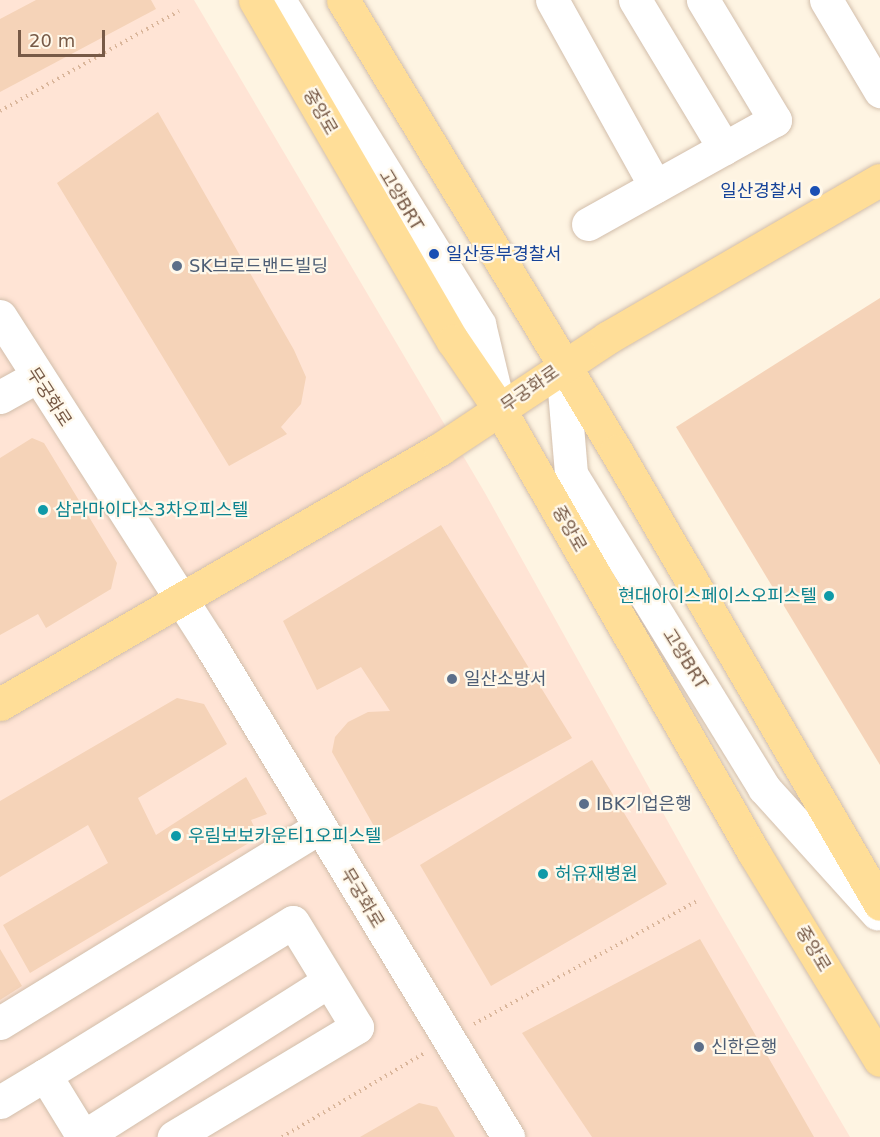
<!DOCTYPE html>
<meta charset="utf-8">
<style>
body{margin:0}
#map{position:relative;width:880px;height:1137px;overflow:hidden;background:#fef4e2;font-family:"DejaVu Sans","Noto Sans KR",sans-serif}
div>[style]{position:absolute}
.commercial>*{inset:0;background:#ffe4d5}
.building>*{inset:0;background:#f5d3b8}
.path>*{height:4px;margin-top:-2px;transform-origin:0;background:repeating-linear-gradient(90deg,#dab69b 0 1.5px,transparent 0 6px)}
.roads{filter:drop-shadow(0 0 2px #d2beab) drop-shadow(0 0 2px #d2beab)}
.minor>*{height:33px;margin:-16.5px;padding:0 16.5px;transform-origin:16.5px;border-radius:16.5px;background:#fff}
.major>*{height:33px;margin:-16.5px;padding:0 16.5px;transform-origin:16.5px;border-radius:16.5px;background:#ffde98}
.dots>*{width:16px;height:16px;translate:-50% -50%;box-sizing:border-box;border:3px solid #fff8ea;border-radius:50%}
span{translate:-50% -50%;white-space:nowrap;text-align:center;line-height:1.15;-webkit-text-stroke:4.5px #fff8ea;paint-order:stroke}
.street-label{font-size:18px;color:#775a47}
.transit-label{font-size:18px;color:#164399}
.right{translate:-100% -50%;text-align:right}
.left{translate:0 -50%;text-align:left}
.service-label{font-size:18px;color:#4e5e75}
.culture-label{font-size:18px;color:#0d838f}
.scale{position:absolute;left:18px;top:30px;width:87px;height:27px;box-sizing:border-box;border:3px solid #775a47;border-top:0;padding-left:8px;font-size:18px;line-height:21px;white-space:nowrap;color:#775a47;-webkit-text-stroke:4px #fff8ea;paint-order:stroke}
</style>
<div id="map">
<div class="commercial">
<i style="clip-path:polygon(0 0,194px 0,485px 493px,711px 899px,850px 1137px,0 1137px)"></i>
</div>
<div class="building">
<i style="clip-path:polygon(36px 0,151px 0,156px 9px,0 92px,0 19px)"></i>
<i style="clip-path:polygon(158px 112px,294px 350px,306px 377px,301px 404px,281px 427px,287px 434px,229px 466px,57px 183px)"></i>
<i style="clip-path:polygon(880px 298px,880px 765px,676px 427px)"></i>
<i style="clip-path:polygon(32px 438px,44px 443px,117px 563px,111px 589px,46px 628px,38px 614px,0 635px,0 458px)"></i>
<i style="clip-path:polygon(441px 525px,572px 738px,383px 842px,332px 752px,335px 737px,348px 722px,368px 712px,390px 711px,361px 667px,317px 690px,283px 621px)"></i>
<i style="clip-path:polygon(177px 698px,204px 704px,227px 744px,138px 798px,156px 835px,246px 777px,267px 814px,251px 820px,259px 837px,30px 973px,3px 925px,108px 863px,88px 825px,0 877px,0 801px)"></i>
<i style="clip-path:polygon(592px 760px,667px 884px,491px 986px,420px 865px)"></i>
<i style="clip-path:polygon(700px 939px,790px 1095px,814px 1137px,592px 1137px,522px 1033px)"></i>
<i style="clip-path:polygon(0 949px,22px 986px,0 1000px)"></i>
<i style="clip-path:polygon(419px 1103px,437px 1107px,455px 1137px,360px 1137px)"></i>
</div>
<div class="path">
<i style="left:0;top:111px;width:205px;rotate:-29.2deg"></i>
<i style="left:474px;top:1024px;width:255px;rotate:-28.9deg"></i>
<i style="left:282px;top:1137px;width:164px;rotate:-30.5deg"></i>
</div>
<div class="roads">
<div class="minor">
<i style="left:279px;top:0;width:381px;rotate:58.3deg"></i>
<i style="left:479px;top:324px;width:85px;rotate:76.5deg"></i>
<i style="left:552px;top:0;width:213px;rotate:61deg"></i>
<i style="left:635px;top:0;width:173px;rotate:59deg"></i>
<i style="left:826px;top:0;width:106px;rotate:59.3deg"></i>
<i style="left:588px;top:224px;width:214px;rotate:-29.1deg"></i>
<i style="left:775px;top:120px;width:140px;rotate:-121deg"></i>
<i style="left:0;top:316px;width:386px;rotate:57.4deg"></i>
<i style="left:208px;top:641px;width:580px;rotate:58.83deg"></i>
<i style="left:562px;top:366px;width:108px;rotate:85.2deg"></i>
<i style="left:571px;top:474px;width:369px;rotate:58.4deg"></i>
<i style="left:764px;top:788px;width:169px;rotate:47.9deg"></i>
<i style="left:0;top:397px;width:41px;rotate:-29.1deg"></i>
<i style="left:0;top:1023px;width:373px;rotate:-31.5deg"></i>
<i style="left:45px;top:1075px;width:291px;rotate:-31.7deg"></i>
<i style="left:293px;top:922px;width:123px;rotate:58.6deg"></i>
<i style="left:357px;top:1027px;width:214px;rotate:149deg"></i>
<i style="left:0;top:1102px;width:52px;rotate:-31deg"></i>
<i style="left:45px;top:1075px;width:73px;rotate:58.5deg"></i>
<i style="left:83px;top:1137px;width:291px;rotate:-32.4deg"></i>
</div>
<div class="major">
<i style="left:255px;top:0;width:394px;rotate:59.9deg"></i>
<i style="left:453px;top:341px;width:83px;rotate:55.7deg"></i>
<i style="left:500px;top:410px;width:511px;rotate:60.17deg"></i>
<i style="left:754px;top:853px;width:242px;rotate:58.7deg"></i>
<i style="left:343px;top:0;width:527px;rotate:58.81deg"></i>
<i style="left:616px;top:451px;width:524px;rotate:59.77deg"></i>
<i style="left:0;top:704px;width:509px;rotate:-30.09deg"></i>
<i style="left:440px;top:449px;width:201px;rotate:-33.6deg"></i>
<i style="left:607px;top:338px;width:315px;rotate:-30.1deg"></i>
</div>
</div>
<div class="dots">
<i style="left:815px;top:191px;background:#1a4fb4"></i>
<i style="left:434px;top:254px;background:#1a4fb4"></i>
<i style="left:177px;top:266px;background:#5c6f8a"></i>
<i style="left:43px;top:510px;background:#0f9aa8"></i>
<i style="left:829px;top:596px;background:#0f9aa8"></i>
<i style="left:452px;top:679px;background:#5c6f8a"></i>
<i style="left:584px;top:804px;background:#5c6f8a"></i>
<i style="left:176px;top:836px;background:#0f9aa8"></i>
<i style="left:543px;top:874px;background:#0f9aa8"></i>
<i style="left:699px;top:1047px;background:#5c6f8a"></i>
</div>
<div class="street-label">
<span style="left:320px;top:112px;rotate:60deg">중앙로</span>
<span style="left:401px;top:200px;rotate:59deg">고양BRT</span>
<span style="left:530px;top:389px;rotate:-35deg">무궁화로</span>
<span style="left:49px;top:397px;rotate:57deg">무궁화로</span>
<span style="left:569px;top:529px;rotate:60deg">중앙로</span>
<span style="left:685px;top:659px;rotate:58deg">고양BRT</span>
<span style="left:362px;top:898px;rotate:59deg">무궁화로</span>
<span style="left:813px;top:949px;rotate:59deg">중앙로</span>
</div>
<div class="transit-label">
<span class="right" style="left:803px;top:191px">일산경찰서</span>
<span class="left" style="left:446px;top:254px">일산동부경찰서</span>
</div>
<div class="service-label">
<span class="left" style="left:189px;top:266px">SK브로드밴드빌딩</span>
<span class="left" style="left:464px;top:679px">일산소방서</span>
<span class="left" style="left:596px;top:804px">IBK기업은행</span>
<span class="left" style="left:711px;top:1047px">신한은행</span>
</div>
<div class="culture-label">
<span class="left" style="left:55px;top:510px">삼라마이다스3차오피스텔</span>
<span class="right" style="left:817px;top:596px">현대아이스페이스오피스텔</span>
<span class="left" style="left:188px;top:836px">우림보보카운티1오피스텔</span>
<span class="left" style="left:555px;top:874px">허유재병원</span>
</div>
<div class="scale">20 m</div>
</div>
